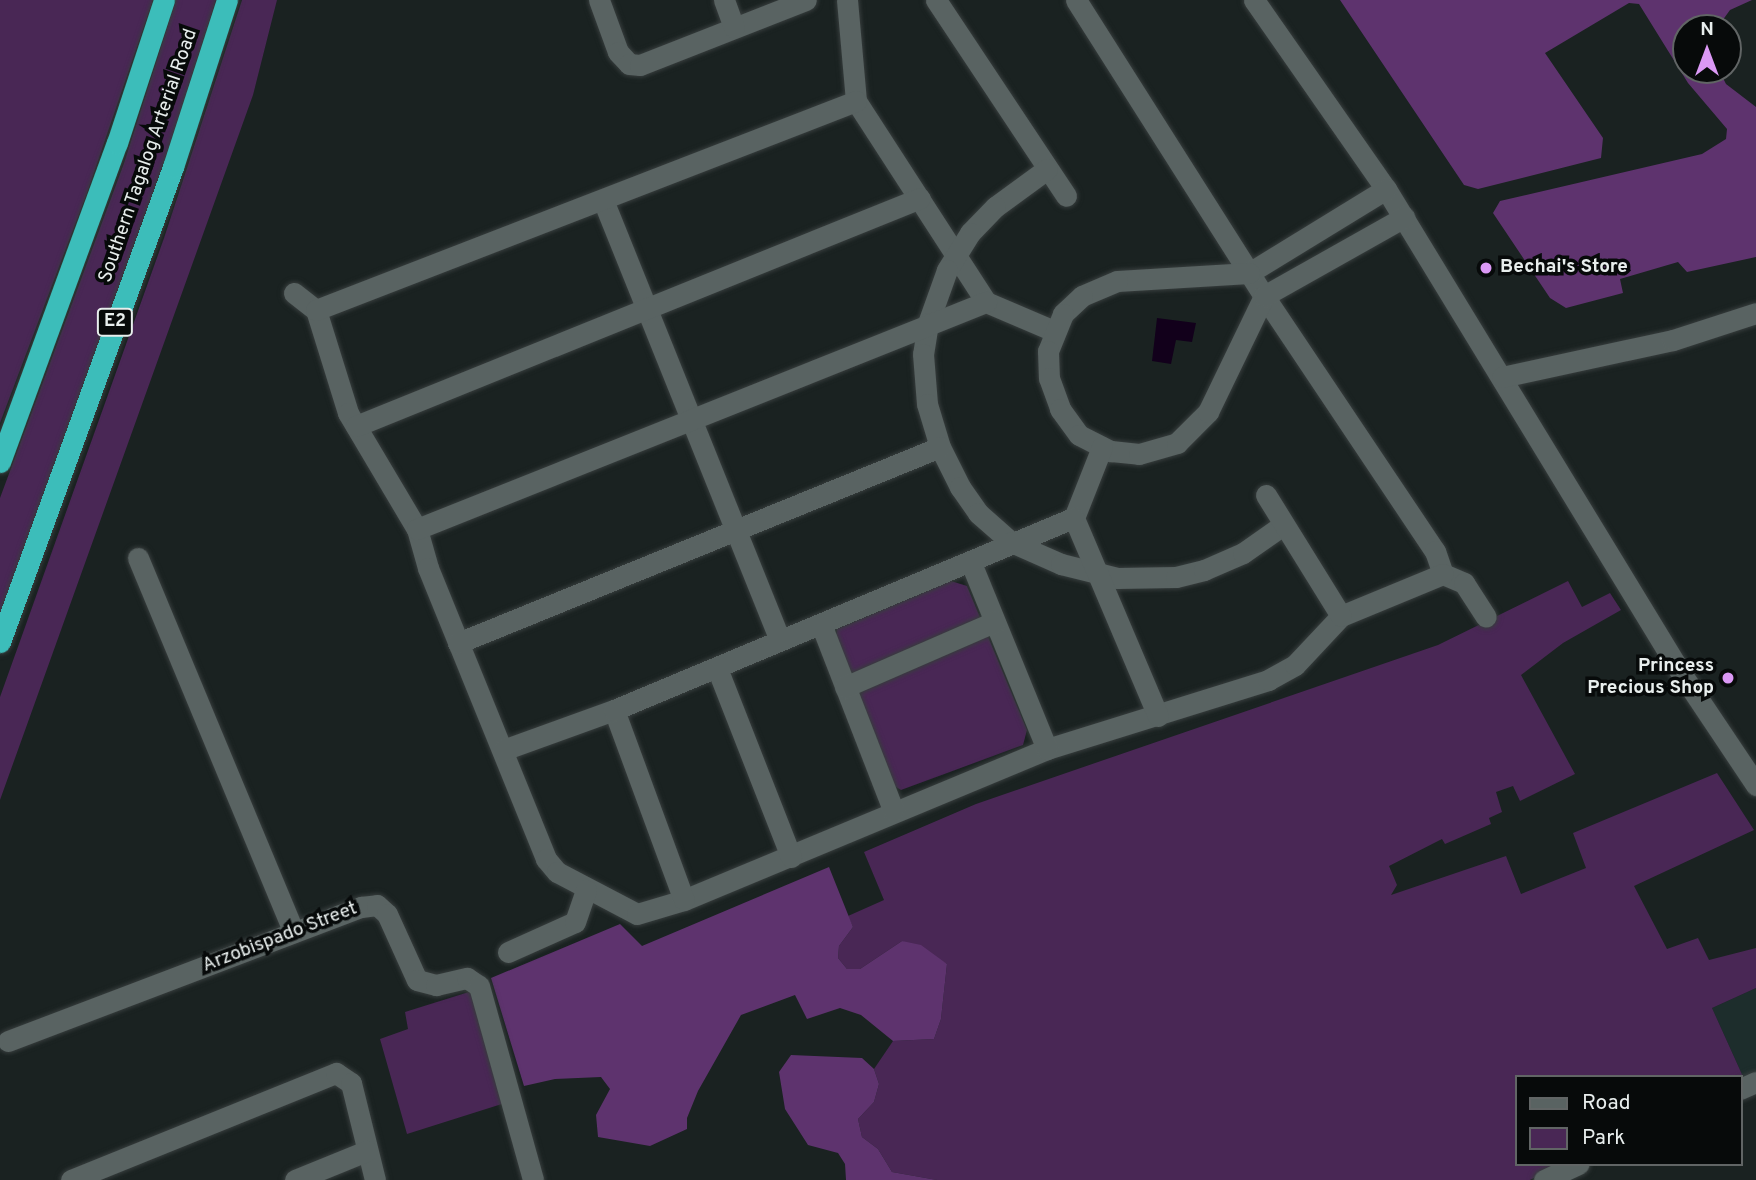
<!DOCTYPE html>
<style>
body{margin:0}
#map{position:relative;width:1756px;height:1180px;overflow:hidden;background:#1a2221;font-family:Overpass,sans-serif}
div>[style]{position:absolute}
.built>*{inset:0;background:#1d2d2c}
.green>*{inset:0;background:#492755}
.forest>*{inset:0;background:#5e336e}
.water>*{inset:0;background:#12001b}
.roads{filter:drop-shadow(0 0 2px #373d3d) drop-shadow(0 0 2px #373d3d)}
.minor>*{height:21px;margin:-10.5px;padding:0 10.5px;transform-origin:10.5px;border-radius:10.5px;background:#596362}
.highway>*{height:21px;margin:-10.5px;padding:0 10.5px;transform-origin:10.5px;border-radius:10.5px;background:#3cbdba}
.dots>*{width:19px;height:19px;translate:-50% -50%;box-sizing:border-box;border:4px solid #070a0a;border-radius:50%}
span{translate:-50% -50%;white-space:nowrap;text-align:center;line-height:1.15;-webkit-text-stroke:7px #070a0a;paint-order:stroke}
.shield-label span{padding:2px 5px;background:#070a0a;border:2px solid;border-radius:5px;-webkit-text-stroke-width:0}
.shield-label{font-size:18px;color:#e8eeed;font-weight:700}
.street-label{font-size:19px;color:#e8eeed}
.poi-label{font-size:19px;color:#e8eeed;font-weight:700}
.left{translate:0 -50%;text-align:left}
.right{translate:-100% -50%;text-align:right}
.legend{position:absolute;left:1515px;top:1075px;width:228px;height:91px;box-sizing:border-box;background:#070a0a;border:2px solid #616565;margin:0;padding:9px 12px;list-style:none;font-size:21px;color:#e8eeed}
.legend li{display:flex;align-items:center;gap:14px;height:35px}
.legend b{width:35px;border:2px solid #616565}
.north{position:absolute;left:1672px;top:14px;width:70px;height:70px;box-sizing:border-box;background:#070a0a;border:2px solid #616565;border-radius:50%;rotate:0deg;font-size:19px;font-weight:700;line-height:28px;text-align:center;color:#e8eeed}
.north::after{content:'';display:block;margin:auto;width:24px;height:32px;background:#db99f5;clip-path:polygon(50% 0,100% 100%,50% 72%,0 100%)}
</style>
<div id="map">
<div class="built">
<i style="clip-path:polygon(1756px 988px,1756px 1076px,1745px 1081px,1712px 1008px)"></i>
</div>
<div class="green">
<i style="clip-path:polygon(0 0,153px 0,87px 193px,0 423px)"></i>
<i style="clip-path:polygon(176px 0,216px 0,165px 159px,0 614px,0 498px,124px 163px)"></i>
<i style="clip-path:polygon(242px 0,277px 0,253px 95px,0 800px,0 697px,164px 238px)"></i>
<i style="clip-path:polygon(951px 581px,967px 586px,1027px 730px,1023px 745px,901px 790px,891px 784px,835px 644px,837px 629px)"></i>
<i style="clip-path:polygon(1568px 581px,1582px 607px,1610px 593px,1621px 610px,1563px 643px,1521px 675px,1575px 774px,1520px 801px,1513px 786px,1496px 792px,1502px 812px,1489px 818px,1491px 824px,1445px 844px,1442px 839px,1389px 866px,1397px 885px,1391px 895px,1506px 856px,1521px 894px,1586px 868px,1573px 833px,1717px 773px,1754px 830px,1634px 886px,1667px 949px,1698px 938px,1709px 960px,1756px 948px,1756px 988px,1712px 1008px,1745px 1081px,1740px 1083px,1740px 1077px,1516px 1077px,1516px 1164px,1561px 1164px,1530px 1180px,937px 1180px,892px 1172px,878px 1149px,862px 1137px,858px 1119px,874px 1102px,879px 1084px,874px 1069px,893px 1041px,934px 1039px,941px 1019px,947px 964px,902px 941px,860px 969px,847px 969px,838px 958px,839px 946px,853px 927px,848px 916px,884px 900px,864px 852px,976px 804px,1438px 645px)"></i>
<i style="clip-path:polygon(472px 991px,505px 1103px,407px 1134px,380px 1039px,408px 1029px,405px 1012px)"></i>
</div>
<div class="forest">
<i style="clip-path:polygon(1340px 0,1752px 0,1730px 10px,1717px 28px,1686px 28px,1686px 70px,1719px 70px,1726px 84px,1756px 107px,1756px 257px,1687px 272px,1678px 262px,1620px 279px,1623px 293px,1566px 308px,1550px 298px,1493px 213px,1500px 201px,1702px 154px,1726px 139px,1727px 129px,1688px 83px,1639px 4px,1629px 3px,1545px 53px,1603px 138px,1601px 158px,1478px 189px,1464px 185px)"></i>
<i style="clip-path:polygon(829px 867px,853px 927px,839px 946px,838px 958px,847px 969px,860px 969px,902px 941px,921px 945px,947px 964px,941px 1019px,934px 1039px,893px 1041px,861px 1015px,840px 1008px,807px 1019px,795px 995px,741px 1015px,698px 1091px,687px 1118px,687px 1129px,650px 1146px,598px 1137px,596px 1115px,610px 1089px,601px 1077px,555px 1079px,524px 1086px,491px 978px,620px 924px,642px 946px)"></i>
<i style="clip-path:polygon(791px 1055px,862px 1058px,874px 1069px,879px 1084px,874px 1102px,858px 1119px,862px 1137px,878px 1149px,892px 1172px,937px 1180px,846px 1180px,845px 1164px,838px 1153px,808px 1145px,785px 1109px,779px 1072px)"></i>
</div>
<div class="water">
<i style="clip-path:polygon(1157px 318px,1196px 323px,1192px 342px,1176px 340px,1171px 364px,1152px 361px)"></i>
</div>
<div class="roads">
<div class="minor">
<i style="left:599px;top:0;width:55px;rotate:69.9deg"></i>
<i style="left:618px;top:52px;width:16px;rotate:47deg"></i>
<i style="left:629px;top:64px;width:11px;rotate:5deg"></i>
<i style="left:640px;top:65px;width:178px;rotate:-21.4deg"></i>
<i style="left:724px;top:0;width:29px;rotate:70deg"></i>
<i style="left:847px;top:0;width:101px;rotate:84.9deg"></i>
<i style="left:856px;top:101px;width:239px;rotate:57.1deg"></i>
<i style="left:986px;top:302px;width:74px;rotate:23.1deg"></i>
<i style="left:936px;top:0;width:235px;rotate:56.4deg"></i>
<i style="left:1076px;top:0;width:351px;rotate:57.6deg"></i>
<i style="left:1264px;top:296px;width:307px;rotate:56.2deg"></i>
<i style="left:1435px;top:551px;width:24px;rotate:71deg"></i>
<i style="left:1443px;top:574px;width:23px;rotate:23deg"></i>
<i style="left:1464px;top:583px;width:40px;rotate:57.1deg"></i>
<i style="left:1254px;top:0;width:231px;rotate:55.1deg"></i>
<i style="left:1386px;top:189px;width:567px;rotate:58.64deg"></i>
<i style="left:1681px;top:673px;width:135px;rotate:56.2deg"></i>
<i style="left:1047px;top:169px;width:64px;rotate:143.8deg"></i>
<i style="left:995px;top:207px;width:36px;rotate:134deg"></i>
<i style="left:970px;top:233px;width:44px;rotate:121.9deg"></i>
<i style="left:947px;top:270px;width:56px;rotate:109.7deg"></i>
<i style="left:928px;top:323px;width:31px;rotate:99deg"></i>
<i style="left:923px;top:354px;width:50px;rotate:85.4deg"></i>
<i style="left:927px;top:404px;width:45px;rotate:73.2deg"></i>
<i style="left:940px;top:447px;width:45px;rotate:63.4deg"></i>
<i style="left:960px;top:487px;width:32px;rotate:55deg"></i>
<i style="left:978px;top:513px;width:44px;rotate:41.3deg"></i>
<i style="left:1011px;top:542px;width:55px;rotate:23.7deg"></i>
<i style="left:1061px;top:564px;width:58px;rotate:14deg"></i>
<i style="left:1117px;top:578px;width:59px;rotate:-1deg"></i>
<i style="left:1176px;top:577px;width:29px;rotate:-14deg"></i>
<i style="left:1204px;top:570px;width:43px;rotate:-23.6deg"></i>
<i style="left:1243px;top:553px;width:49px;rotate:-35deg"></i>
<i style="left:1386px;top:189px;width:161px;rotate:148.5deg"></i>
<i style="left:1249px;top:273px;width:132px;rotate:176.5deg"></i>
<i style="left:1117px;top:281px;width:38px;rotate:157deg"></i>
<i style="left:1082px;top:296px;width:26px;rotate:137deg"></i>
<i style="left:1063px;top:314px;width:40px;rotate:112deg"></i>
<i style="left:1048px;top:351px;width:27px;rotate:88deg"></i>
<i style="left:1049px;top:378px;width:33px;rotate:70deg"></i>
<i style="left:1060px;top:409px;width:32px;rotate:54deg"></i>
<i style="left:1079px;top:435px;width:36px;rotate:27deg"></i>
<i style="left:1111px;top:451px;width:28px;rotate:6deg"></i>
<i style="left:1139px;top:454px;width:40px;rotate:-16deg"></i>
<i style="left:1177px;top:443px;width:44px;rotate:-45deg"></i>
<i style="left:1208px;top:412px;width:129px;rotate:-64.2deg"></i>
<i style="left:1264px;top:296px;width:161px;rotate:-29.4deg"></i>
<i style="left:603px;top:200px;width:474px;rotate:68.1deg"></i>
<i style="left:294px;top:293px;width:28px;rotate:38deg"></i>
<i style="left:316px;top:310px;width:108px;rotate:72.7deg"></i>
<i style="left:348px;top:413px;width:135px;rotate:59.3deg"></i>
<i style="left:417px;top:529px;width:41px;rotate:74.2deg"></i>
<i style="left:428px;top:568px;width:314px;rotate:67.9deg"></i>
<i style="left:546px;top:859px;width:17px;rotate:50deg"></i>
<i style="left:557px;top:872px;width:90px;rotate:27.7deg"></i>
<i style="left:637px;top:914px;width:49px;rotate:-16.6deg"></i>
<i style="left:684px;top:900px;width:393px;rotate:-22.6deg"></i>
<i style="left:1047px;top:749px;width:232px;rotate:-17.3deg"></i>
<i style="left:1268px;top:680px;width:31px;rotate:-29deg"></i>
<i style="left:1295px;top:665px;width:67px;rotate:-46.8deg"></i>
<i style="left:1341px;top:616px;width:110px;rotate:-22.4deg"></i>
<i style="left:316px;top:310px;width:579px;rotate:-21.16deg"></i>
<i style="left:1502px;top:377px;width:175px;rotate:-12.2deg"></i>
<i style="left:1673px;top:340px;width:87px;rotate:-18deg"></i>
<i style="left:356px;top:426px;width:608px;rotate:-22.01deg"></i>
<i style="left:1102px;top:447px;width:76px;rotate:111.5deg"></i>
<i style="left:1074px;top:518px;width:215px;rotate:67deg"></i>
<i style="left:1266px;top:495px;width:142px;rotate:58.2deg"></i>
<i style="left:417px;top:529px;width:613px;rotate:-21.75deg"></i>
<i style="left:138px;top:558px;width:405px;rotate:67.4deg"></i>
<i style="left:971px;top:563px;width:201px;rotate:67.8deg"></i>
<i style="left:821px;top:624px;width:199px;rotate:68.8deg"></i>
<i style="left:458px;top:643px;width:520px;rotate:-22.13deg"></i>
<i style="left:717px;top:668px;width:203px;rotate:68.6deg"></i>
<i style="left:845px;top:687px;width:163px;rotate:-23.6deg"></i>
<i style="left:614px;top:710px;width:202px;rotate:69.8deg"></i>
<i style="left:503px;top:750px;width:118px;rotate:-19.8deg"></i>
<i style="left:614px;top:710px;width:498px;rotate:-22.7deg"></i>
<i style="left:508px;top:952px;width:73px;rotate:-24.1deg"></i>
<i style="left:575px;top:922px;width:34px;rotate:-71deg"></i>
<i style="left:8px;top:1041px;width:378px;rotate:-20.8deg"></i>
<i style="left:361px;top:907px;width:16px;rotate:-7deg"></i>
<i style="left:377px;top:905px;width:13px;rotate:42deg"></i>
<i style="left:387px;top:914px;width:72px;rotate:65.6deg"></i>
<i style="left:417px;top:980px;width:20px;rotate:15deg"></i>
<i style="left:436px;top:985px;width:32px;rotate:-13deg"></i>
<i style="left:467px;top:978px;width:14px;rotate:34deg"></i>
<i style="left:479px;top:986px;width:201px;rotate:74.4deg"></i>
<i style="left:1740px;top:1089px;width:17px;rotate:-24deg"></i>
<i style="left:71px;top:1180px;width:286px;rotate:-22deg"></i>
<i style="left:336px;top:1073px;width:18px;rotate:34deg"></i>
<i style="left:351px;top:1083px;width:100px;rotate:76.1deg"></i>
<i style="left:295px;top:1180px;width:77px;rotate:-22.2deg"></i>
<i style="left:1544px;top:1180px;width:38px;rotate:-25deg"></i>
</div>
<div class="highway">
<i style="left:0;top:462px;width:340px;rotate:-69.9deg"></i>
<i style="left:117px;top:143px;width:151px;rotate:-71.8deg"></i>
<i style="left:0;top:642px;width:506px;rotate:-69.99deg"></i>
<i style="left:173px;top:167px;width:176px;rotate:-72.1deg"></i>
</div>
</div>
<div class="dots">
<i style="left:1486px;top:268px;background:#db99f5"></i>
<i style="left:1728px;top:678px;background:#db99f5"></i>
</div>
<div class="shield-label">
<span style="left:115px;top:322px">E2</span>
</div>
<div class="street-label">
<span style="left:149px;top:156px;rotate:-71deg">Southern Tagalog Arterial Road</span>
<span style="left:280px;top:938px;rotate:-21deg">Arzobispado Street</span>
</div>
<div class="poi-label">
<span class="left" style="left:1500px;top:268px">Bechai's Store</span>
<span class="right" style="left:1714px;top:678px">Princess<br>Precious Shop</span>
</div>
<ul class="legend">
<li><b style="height:9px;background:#596362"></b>Road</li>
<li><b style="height:19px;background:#492755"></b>Park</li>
</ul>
<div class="north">N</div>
</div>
